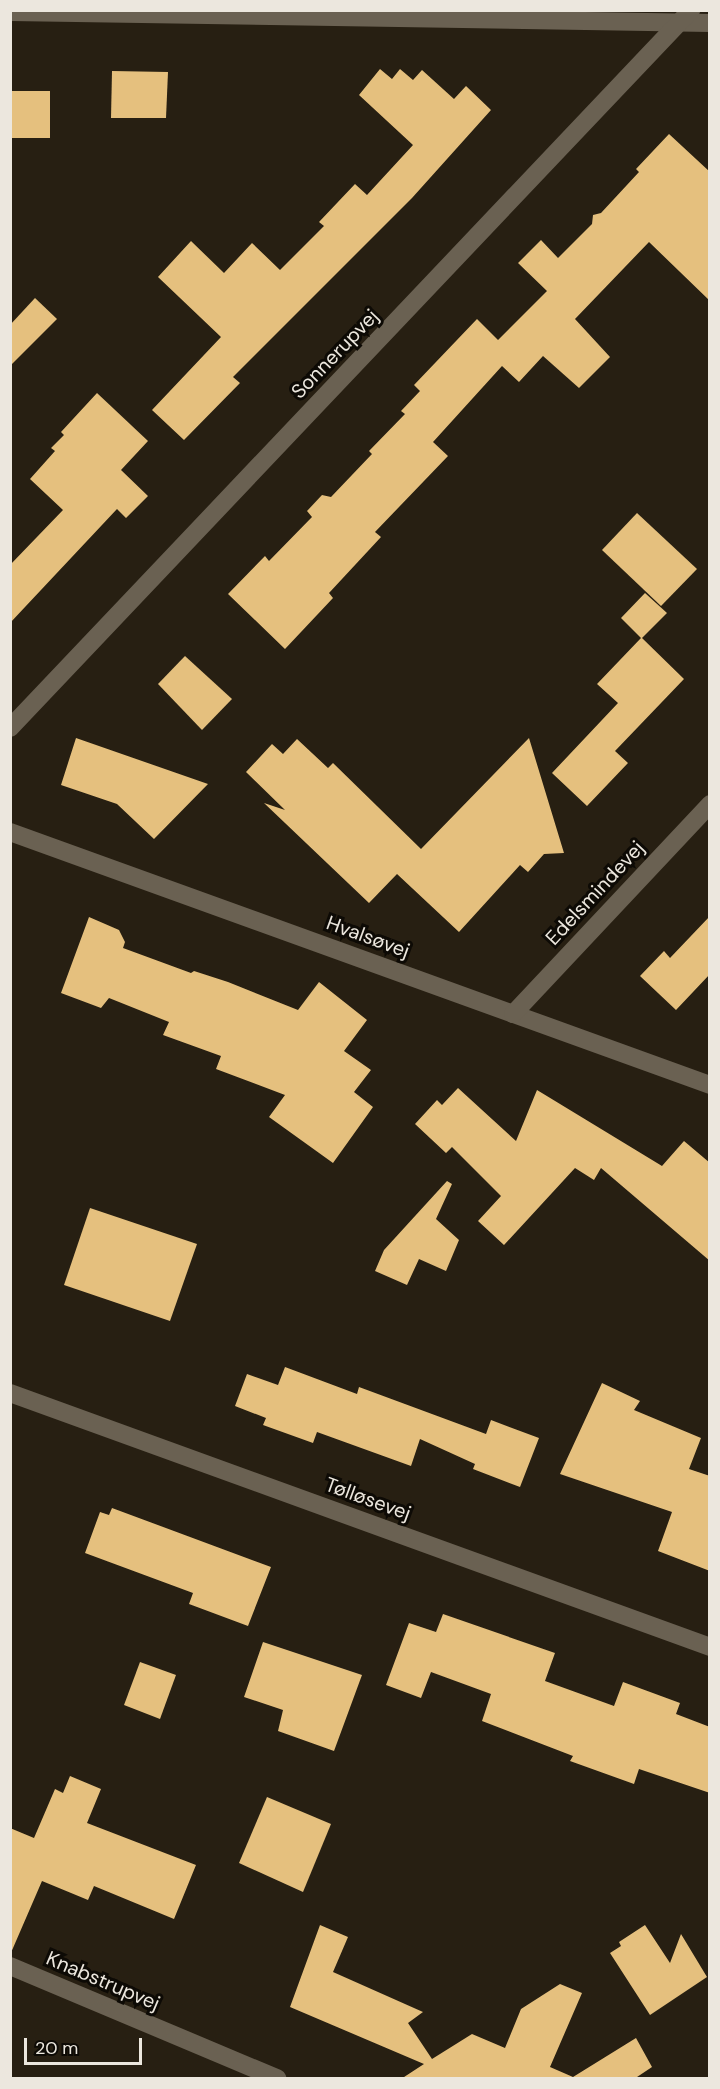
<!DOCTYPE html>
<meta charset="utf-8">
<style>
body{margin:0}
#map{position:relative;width:720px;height:2089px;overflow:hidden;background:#271f12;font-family:"DM Sans",sans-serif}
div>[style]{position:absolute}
.building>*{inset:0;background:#e5c07e}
.minor>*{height:18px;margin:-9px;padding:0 9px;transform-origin:9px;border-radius:9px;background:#6a6152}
span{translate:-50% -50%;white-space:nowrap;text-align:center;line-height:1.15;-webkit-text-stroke:6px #0d0a05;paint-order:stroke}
.street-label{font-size:20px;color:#ece7de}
.frame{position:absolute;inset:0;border:12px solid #ece7de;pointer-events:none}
.scale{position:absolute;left:24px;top:2038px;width:118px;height:27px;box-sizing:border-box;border:3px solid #ece7de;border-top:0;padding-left:8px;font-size:18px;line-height:21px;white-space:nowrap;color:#ece7de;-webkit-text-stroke:4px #0d0a05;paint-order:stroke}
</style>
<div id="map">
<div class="building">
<i style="clip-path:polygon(380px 69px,392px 79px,400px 69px,413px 80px,422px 70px,454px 99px,466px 86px,491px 110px,412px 198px,233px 377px,240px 383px,184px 440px,152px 410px,221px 337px,158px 277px,191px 241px,224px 273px,252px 243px,280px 270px,324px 226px,319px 222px,355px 184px,367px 195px,413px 145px,359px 95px)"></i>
<i style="clip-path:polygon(112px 71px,168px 72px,166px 118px,111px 118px)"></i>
<i style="clip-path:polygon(10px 91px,50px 91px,50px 138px,10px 138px)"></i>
<i style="clip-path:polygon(669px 134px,710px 172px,710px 301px,649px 242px,575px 319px,610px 357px,579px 388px,543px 356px,519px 382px,502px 366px,433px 442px,448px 456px,375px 532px,381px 537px,329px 593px,333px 598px,285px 649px,228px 594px,265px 556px,269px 561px,312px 517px,307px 511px,322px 495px,331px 497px,372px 454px,369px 451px,405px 414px,401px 411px,420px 391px,414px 385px,477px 319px,498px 340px,547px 291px,518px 263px,541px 240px,558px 258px,592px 224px,593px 215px,601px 213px,639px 172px,636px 169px)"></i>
<i style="clip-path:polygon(35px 298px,57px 319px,10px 366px,10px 325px)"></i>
<i style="clip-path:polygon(97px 393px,148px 441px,121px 470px,148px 496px,126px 518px,117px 509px,10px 623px,10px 565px,63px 510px,30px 479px,55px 451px,51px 448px,64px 435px,61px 432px)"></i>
<i style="clip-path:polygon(637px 513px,697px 569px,661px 606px,602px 550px)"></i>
<i style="clip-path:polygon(645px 593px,667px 613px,642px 638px,684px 679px,615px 751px,628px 763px,587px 806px,552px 773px,618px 703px,597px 684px,641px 638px,621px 618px)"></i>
<i style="clip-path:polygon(185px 656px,232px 699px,202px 730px,158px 684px)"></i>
<i style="clip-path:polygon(76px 738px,208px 784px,154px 839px,117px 804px,61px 785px)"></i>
<i style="clip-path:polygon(529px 738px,564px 853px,544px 854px,528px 872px,520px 865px,459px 932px,397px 874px,369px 903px,264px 803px,285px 810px,246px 772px,272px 744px,283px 754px,297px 739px,328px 768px,333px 763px,421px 849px)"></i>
<i style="clip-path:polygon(710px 916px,710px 974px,676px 1010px,640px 976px,664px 951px,670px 958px)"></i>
<i style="clip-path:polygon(89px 917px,119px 930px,125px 942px,123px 948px,191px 973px,194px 971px,228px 982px,298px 1010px,319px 982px,367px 1020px,344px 1051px,371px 1070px,354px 1092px,373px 1107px,333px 1163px,269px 1117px,285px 1095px,216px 1069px,221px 1056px,163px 1035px,169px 1022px,109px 998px,101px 1008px,61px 993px)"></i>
<i style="clip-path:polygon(458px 1088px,516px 1141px,537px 1090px,662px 1166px,684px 1141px,710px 1163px,710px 1261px,601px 1168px,594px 1180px,575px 1168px,504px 1245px,478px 1221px,501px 1196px,452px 1147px,446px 1153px,415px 1124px,437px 1100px,442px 1105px)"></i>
<i style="clip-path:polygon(447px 1181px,452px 1184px,436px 1219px,459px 1240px,446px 1271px,419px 1259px,407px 1285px,375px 1271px,384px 1250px)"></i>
<i style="clip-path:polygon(90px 1208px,197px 1244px,170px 1321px,64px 1285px)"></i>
<i style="clip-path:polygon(285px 1367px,357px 1394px,359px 1387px,486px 1434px,491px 1420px,539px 1438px,520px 1487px,473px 1469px,475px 1464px,420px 1439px,411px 1466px,317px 1432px,313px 1443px,263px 1425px,266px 1418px,235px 1406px,247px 1374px,278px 1385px)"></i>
<i style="clip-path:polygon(602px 1383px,640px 1401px,634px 1410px,701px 1438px,689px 1469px,710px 1476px,710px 1571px,658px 1551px,672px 1512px,560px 1474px)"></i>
<i style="clip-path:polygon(112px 1508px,271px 1567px,248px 1626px,189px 1604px,193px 1593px,85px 1553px,100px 1512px,109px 1515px)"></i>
<i style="clip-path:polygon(443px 1614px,555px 1653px,545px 1681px,614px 1706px,623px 1682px,680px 1703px,676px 1714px,710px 1727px,710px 1793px,639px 1769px,634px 1784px,570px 1761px,573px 1756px,482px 1721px,491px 1694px,431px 1672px,421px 1698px,386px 1685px,409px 1623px,436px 1632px)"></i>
<i style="clip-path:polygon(263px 1642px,362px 1675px,334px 1751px,278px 1731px,283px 1710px,244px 1697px)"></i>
<i style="clip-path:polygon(140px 1662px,176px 1675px,160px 1719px,124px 1705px)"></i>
<i style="clip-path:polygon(70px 1776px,101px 1789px,87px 1823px,196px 1865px,174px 1919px,94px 1886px,88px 1900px,42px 1881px,10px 1955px,10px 1828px,34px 1838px,55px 1789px,63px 1793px)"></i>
<i style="clip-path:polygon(267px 1797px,331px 1824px,303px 1892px,239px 1863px)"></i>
<i style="clip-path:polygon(320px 1925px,348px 1937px,333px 1972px,423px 2012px,408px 2023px,432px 2059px,472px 2034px,505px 2048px,521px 2009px,560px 1984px,582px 1993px,550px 2067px,573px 2077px,636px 2038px,652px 2067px,634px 2079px,401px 2079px,424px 2064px,290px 2007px)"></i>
<i style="clip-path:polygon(645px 1925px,670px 1963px,681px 1934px,707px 1977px,650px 2015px,610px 1953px,621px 1946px,619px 1942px)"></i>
</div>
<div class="minor">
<i style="left:10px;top:12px;width:700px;rotate:0.9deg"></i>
<i style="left:10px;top:728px;width:990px;rotate:-46.51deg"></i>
<i style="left:10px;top:832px;width:744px;rotate:19.87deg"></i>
<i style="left:513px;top:1014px;width:288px;rotate:-46.8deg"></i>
<i style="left:10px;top:1393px;width:745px;rotate:19.94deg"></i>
<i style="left:10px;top:1966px;width:290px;rotate:22.8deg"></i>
</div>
<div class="street-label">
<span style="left:335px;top:354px;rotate:-46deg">Sonnerupvej</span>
<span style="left:595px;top:893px;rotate:-47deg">Edelsmindevej</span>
<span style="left:368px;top:937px;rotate:20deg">Hvalsøvej</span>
<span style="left:368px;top:1499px;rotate:20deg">Tølløsevej</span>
<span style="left:103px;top:1981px;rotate:23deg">Knabstrupvej</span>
</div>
<div class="frame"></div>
<div class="scale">20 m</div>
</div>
